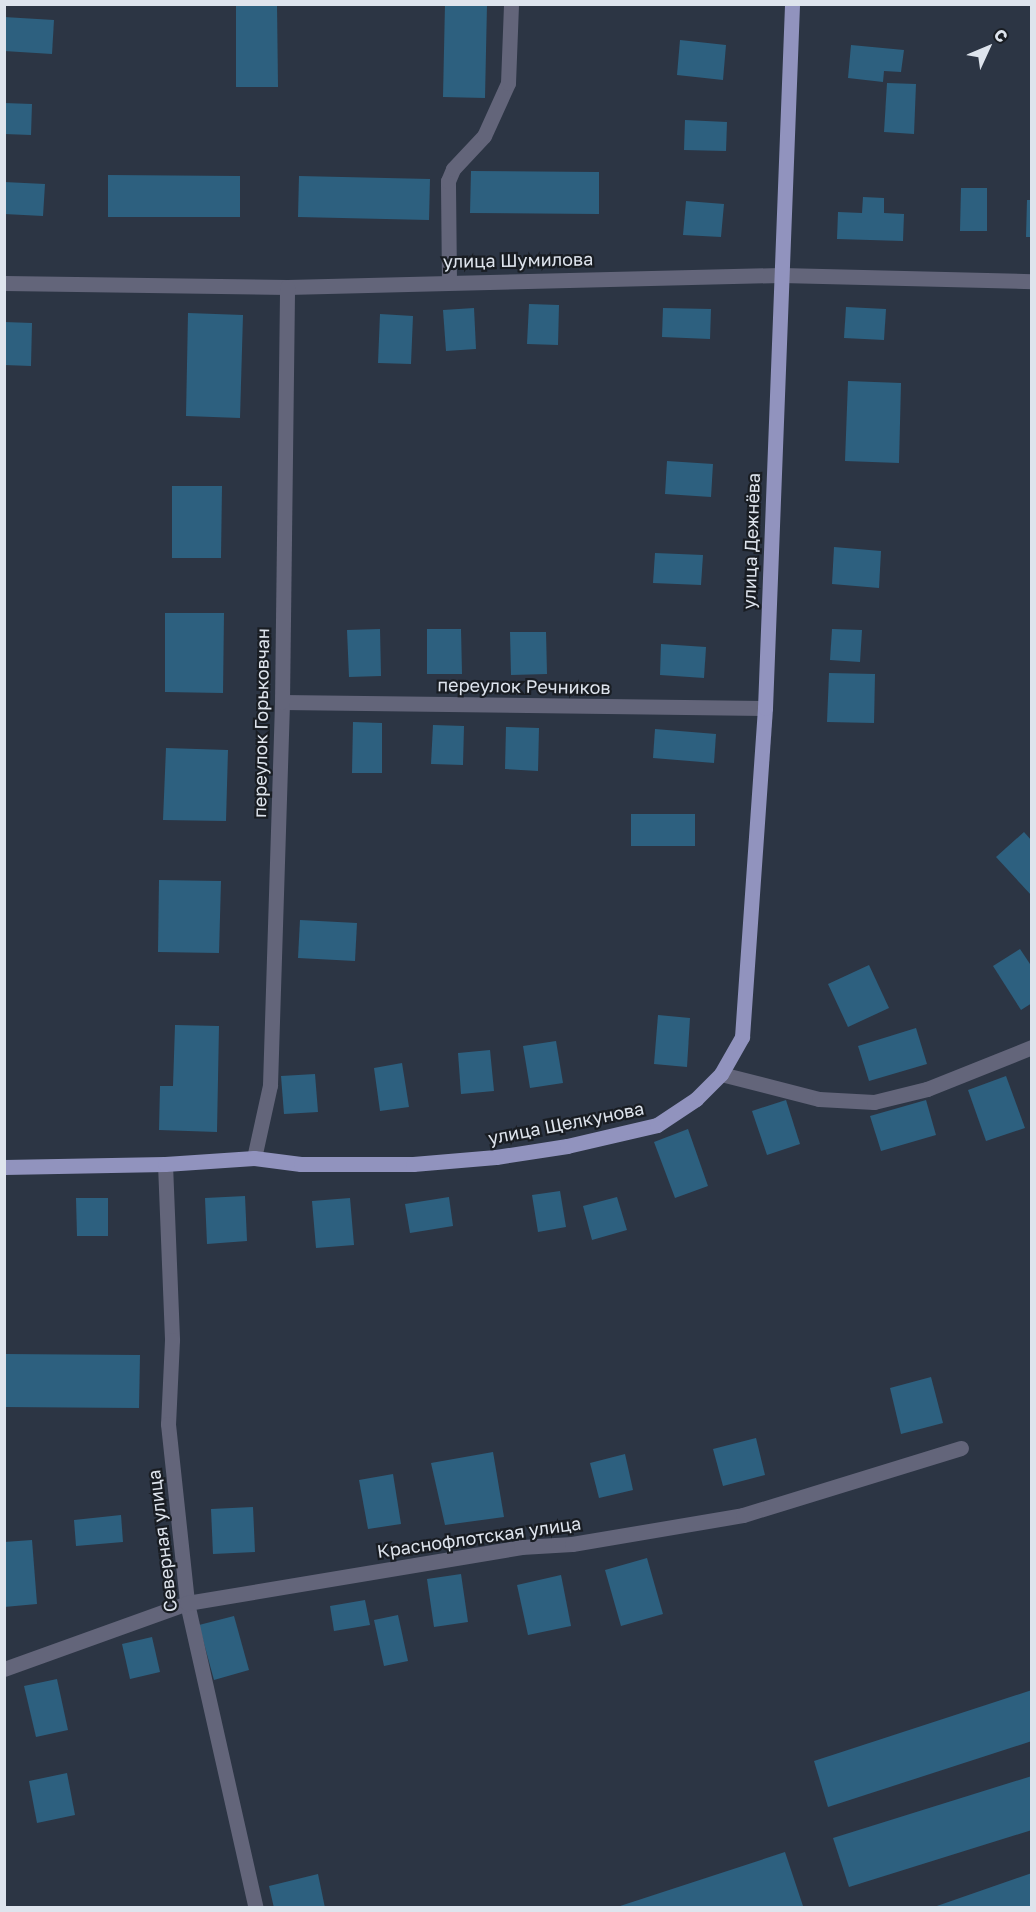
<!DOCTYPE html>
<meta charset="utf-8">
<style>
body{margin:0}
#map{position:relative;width:1036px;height:1912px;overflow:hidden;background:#2c3544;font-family:"Golos Text",sans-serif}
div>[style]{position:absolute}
.building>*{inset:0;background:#2d607f}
.minor>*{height:15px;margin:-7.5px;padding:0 7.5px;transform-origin:7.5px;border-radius:7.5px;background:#63657a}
.major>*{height:15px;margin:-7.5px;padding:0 7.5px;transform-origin:7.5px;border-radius:7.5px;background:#9193be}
span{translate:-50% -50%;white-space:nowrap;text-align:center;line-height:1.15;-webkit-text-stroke:4.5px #191d23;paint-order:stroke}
.street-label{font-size:18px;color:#dee4ed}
.frame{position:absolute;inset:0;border:6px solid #dee4ed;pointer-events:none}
.north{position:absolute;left:958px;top:18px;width:60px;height:60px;-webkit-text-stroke:4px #191d23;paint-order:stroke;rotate:46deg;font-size:16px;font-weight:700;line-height:24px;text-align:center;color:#dee4ed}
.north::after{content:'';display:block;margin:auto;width:21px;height:27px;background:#dee4ed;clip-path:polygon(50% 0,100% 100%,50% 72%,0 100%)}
</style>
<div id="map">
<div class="building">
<i style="clip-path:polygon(445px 4px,487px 4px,485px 98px,443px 97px)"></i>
<i style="clip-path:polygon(236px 5px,277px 5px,278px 87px,236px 87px)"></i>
<i style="clip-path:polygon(4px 17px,54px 20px,52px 54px,4px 51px)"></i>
<i style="clip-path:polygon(680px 40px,726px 45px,723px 80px,677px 75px)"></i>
<i style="clip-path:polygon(851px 45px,904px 50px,901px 72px,884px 71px,883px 82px,848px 78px)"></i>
<i style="clip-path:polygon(887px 83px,916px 84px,914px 134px,884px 132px)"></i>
<i style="clip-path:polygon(4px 103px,32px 104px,31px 135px,4px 134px)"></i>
<i style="clip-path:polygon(685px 120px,727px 122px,726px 151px,684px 150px)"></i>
<i style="clip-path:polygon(471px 171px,599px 172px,599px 214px,470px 213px)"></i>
<i style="clip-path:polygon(108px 175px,240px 176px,240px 217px,108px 217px)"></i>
<i style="clip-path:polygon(299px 176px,430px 179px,429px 220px,298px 217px)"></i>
<i style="clip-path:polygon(4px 182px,45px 184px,43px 216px,4px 214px)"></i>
<i style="clip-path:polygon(961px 188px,987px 188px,987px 231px,960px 231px)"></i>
<i style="clip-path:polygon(863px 197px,884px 198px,884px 213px,904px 214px,903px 241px,837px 239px,838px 212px,862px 213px)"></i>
<i style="clip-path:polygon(1027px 200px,1032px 200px,1032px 237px,1026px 237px)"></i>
<i style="clip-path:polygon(686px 201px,724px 204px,721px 237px,683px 235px)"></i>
<i style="clip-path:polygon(529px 304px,559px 305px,558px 345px,527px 344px)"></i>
<i style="clip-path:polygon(846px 307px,886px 309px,884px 340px,844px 338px)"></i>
<i style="clip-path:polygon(474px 308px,476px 349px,446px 351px,443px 310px)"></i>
<i style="clip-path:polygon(663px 308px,711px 309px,710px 339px,662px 337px)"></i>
<i style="clip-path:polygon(188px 313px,243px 315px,240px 418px,186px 416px)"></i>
<i style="clip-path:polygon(380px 314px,413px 316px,411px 364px,378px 363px)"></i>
<i style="clip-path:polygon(4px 322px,32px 323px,31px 366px,4px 365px)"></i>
<i style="clip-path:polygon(848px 381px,901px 383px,899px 463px,845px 461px)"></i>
<i style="clip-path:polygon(667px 461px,713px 464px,711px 497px,665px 494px)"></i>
<i style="clip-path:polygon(172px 486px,222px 486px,221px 558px,172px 558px)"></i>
<i style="clip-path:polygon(834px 547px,881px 551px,879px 588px,832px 584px)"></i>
<i style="clip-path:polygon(655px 553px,703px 555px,701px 585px,653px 583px)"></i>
<i style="clip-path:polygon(165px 613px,224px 613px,223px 693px,165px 692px)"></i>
<i style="clip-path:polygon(380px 629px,381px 676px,349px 677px,347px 630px)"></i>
<i style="clip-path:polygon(427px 629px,461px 629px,462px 674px,427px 674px)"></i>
<i style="clip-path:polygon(832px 629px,862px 630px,860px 662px,830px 660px)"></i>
<i style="clip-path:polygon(510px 632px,546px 632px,547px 674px,511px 675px)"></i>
<i style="clip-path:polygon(661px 644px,706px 647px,704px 678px,660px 675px)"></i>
<i style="clip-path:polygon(829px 673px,875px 674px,874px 723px,827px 722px)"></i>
<i style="clip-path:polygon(353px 722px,382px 723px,382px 773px,352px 773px)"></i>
<i style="clip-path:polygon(433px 725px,464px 726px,463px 765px,431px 764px)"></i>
<i style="clip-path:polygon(506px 727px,539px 728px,538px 771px,505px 769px)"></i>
<i style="clip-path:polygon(655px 729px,716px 734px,714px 763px,653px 758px)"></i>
<i style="clip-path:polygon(166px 748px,228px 750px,226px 821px,163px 820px)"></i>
<i style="clip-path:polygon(631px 814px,695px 814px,695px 846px,631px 846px)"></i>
<i style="clip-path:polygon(1024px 832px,1032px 841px,1032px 896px,996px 857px)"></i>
<i style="clip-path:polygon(159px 880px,221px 881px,219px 953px,158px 952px)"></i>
<i style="clip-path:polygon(300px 920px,357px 923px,355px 961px,298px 958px)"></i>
<i style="clip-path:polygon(1020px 949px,1032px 967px,1032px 1003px,1021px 1010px,993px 966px)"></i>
<i style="clip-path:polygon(869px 965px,889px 1008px,848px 1027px,828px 984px)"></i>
<i style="clip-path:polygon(658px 1015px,690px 1018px,687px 1067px,654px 1064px)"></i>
<i style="clip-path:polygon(175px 1025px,219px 1026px,217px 1132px,159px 1130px,160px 1086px,173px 1086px)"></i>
<i style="clip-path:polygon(916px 1028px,927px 1064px,869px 1081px,858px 1046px)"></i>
<i style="clip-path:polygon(556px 1041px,563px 1083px,530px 1088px,523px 1046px)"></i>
<i style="clip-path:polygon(490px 1050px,494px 1091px,461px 1094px,458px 1053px)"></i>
<i style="clip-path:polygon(402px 1063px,409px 1107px,380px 1111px,374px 1068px)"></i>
<i style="clip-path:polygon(315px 1074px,318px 1112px,284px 1114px,281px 1076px)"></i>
<i style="clip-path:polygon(1006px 1076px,1025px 1128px,986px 1141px,968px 1090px)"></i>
<i style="clip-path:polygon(786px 1100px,800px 1144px,767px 1155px,752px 1111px)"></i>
<i style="clip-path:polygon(926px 1100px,936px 1135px,881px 1151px,870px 1116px)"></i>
<i style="clip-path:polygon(688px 1129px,708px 1186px,675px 1198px,654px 1142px)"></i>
<i style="clip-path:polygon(560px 1191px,566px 1227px,538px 1232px,532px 1195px)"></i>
<i style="clip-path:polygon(245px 1196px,247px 1241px,207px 1244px,205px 1198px)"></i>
<i style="clip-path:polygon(449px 1197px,453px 1226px,410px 1233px,405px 1204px)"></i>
<i style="clip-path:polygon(617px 1197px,627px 1230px,592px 1240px,583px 1206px)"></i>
<i style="clip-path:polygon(76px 1198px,108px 1198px,108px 1236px,77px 1236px)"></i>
<i style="clip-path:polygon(350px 1198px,354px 1245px,316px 1248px,312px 1201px)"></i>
<i style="clip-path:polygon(4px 1354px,140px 1355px,139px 1408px,4px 1407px)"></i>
<i style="clip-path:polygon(931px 1377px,943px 1423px,901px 1434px,890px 1388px)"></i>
<i style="clip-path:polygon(756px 1438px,765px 1475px,723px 1486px,713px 1449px)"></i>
<i style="clip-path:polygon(493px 1452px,504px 1517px,445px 1525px,431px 1463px)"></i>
<i style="clip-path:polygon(625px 1454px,633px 1490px,599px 1498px,590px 1463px)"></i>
<i style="clip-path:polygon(393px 1474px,401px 1524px,368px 1529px,359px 1480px)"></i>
<i style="clip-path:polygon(253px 1507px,255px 1552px,213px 1554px,211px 1509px)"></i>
<i style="clip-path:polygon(121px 1515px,123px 1542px,76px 1546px,74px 1520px)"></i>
<i style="clip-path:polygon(32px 1540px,37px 1604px,4px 1607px,4px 1542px)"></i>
<i style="clip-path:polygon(647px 1558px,663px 1614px,621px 1626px,605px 1570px)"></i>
<i style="clip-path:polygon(461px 1574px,468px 1622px,434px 1627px,427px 1579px)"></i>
<i style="clip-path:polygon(561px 1575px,571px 1626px,528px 1635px,517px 1585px)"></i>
<i style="clip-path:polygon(365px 1600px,370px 1625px,334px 1631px,330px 1606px)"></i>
<i style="clip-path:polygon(398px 1615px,408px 1661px,384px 1666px,374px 1620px)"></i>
<i style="clip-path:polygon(234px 1616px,249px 1670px,214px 1680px,199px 1625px)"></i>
<i style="clip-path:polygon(152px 1637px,160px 1672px,130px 1679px,122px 1644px)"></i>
<i style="clip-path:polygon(57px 1679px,68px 1730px,36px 1737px,24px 1686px)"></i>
<i style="clip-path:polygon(1032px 1690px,1032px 1741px,828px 1807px,814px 1761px)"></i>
<i style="clip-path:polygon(67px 1773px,75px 1815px,37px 1823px,29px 1781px)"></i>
<i style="clip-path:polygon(1032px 1776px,1032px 1830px,849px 1887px,833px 1838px)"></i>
<i style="clip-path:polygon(785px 1852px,803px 1906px,617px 1908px,617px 1907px)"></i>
<i style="clip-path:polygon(1032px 1873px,1032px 1908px,934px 1908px,934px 1907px)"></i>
<i style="clip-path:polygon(318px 1874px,325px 1908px,274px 1908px,269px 1886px)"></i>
</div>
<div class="minor">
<i style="left:449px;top:281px;width:100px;rotate:-90.6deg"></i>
<i style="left:448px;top:181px;width:13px;rotate:-67deg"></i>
<i style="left:453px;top:169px;width:45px;rotate:-46.8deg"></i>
<i style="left:484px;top:136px;width:58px;rotate:-65.6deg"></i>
<i style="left:508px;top:83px;width:79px;rotate:-87.8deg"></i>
<i style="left:4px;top:283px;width:283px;rotate:0.8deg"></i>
<i style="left:287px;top:287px;width:494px;rotate:-1.4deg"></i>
<i style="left:781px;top:275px;width:251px;rotate:1.4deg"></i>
<i style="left:282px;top:702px;width:483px;rotate:0.7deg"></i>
<i style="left:721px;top:1074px;width:101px;rotate:14.3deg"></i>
<i style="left:819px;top:1099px;width:55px;rotate:3.1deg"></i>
<i style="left:874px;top:1102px;width:55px;rotate:-13.8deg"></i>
<i style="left:927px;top:1089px;width:113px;rotate:-21.8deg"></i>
<i style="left:254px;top:1158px;width:75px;rotate:-77.6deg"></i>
<i style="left:270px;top:1085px;width:383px;rotate:-88.2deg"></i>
<i style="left:282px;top:702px;width:415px;rotate:-89.3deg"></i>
<i style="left:165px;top:1164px;width:176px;rotate:87.7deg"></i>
<i style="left:172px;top:1340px;width:84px;rotate:92.7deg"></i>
<i style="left:168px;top:1424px;width:180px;rotate:83.9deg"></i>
<i style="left:187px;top:1603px;width:313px;rotate:77.3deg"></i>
<i style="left:4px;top:1669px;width:195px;rotate:-19.8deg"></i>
<i style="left:187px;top:1603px;width:339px;rotate:-9.5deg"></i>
<i style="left:521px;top:1547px;width:51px;rotate:-3.4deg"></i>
<i style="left:572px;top:1544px;width:173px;rotate:-9.6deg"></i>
<i style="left:743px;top:1515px;width:228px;rotate:-17.1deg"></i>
</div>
<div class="major">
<i style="left:4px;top:1167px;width:161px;rotate:-1.1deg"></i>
<i style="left:165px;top:1164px;width:89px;rotate:-3.9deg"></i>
<i style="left:254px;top:1158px;width:47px;rotate:7.3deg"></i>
<i style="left:301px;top:1164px;width:112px"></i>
<i style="left:413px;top:1164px;width:83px;rotate:-4.8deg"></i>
<i style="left:496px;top:1157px;width:72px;rotate:-8.8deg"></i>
<i style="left:567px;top:1146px;width:92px;rotate:-13.1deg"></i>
<i style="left:657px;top:1125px;width:47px;rotate:-33.7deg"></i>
<i style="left:696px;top:1099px;width:35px;rotate:-45deg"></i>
<i style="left:721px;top:1074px;width:43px;rotate:-60.4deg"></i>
<i style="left:742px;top:1037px;width:330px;rotate:-86deg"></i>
<i style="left:765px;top:708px;width:705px;rotate:-87.8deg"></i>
</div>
<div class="street-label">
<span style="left:518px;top:260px;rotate:-1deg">улица Шумилова</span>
<span style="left:751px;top:541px;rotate:-88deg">улица Дежнёва</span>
<span style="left:524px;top:686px;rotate:1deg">переулок Речников</span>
<span style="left:261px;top:723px;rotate:-89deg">переулок Горьковчан</span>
<span style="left:566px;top:1123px;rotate:-11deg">улица Щелкунова</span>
<span style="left:479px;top:1537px;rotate:-8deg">Краснофлотская улица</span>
<span style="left:162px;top:1541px;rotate:-97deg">Северная улица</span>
</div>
<div class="frame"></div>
<div class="north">С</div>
</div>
